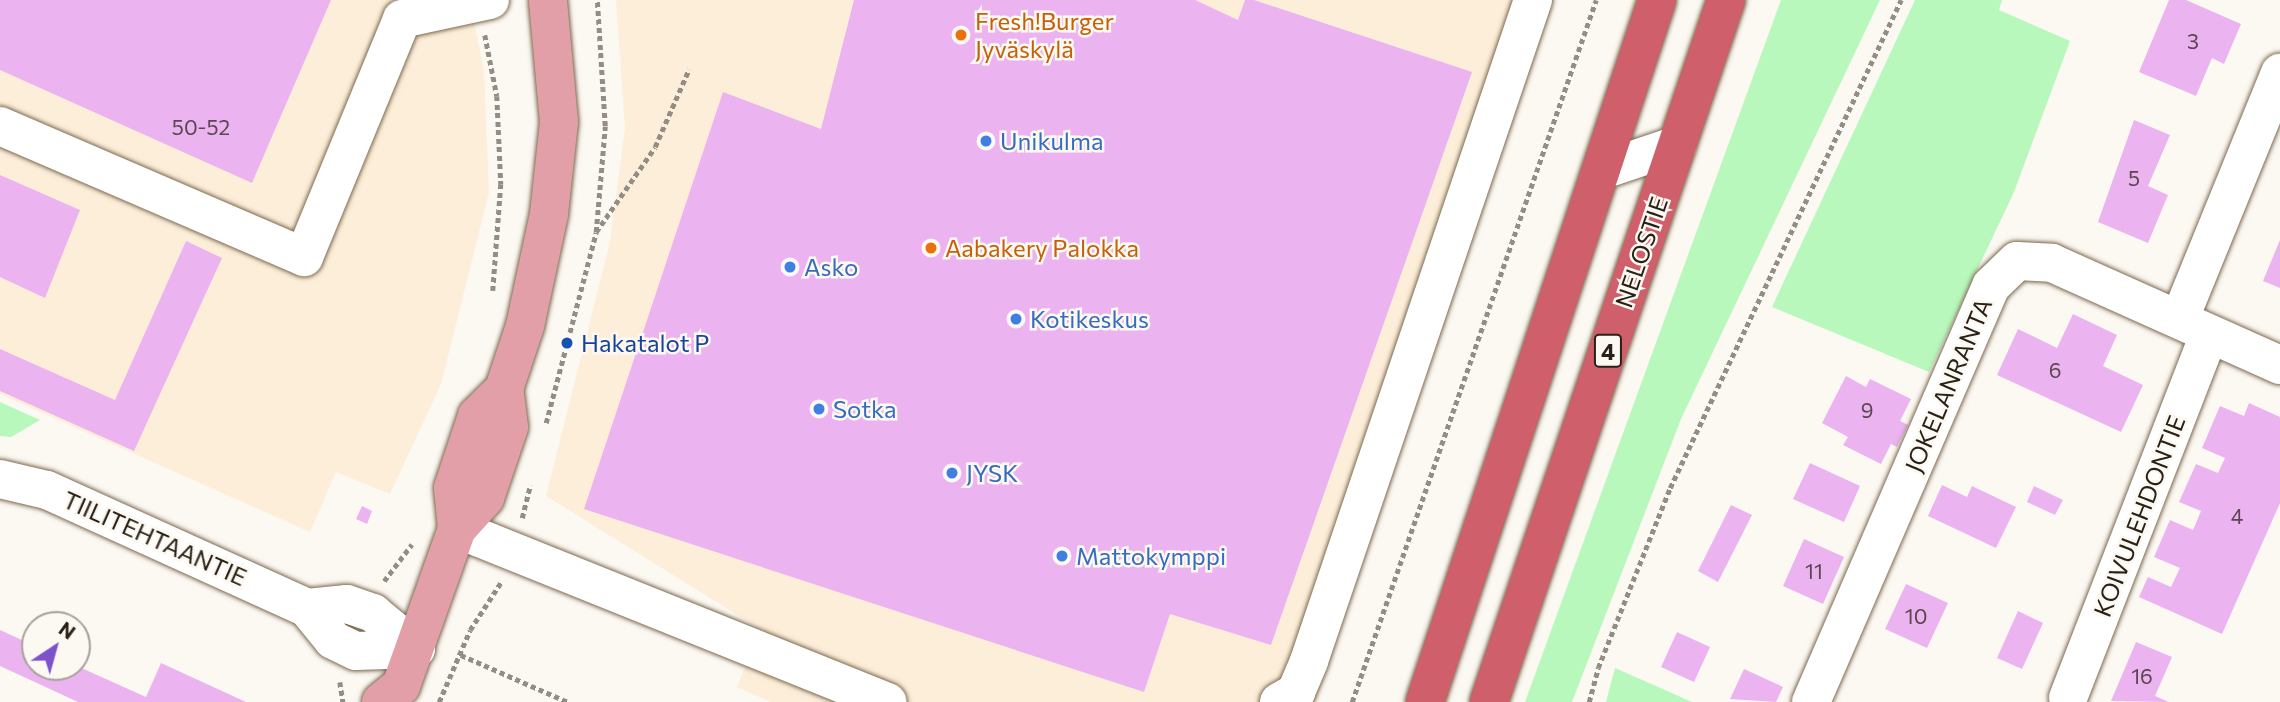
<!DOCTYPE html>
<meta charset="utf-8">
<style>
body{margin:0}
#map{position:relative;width:2280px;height:702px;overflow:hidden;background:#fcf8f2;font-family:Commissioner,sans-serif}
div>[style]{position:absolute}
.built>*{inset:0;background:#fdeed9}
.green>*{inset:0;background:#b8f8bc}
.building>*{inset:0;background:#ecb3f1}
.path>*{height:4.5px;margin-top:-2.25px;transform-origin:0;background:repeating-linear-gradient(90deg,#938d85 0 5px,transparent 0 8.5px)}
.roads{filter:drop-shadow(0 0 2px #7c6a50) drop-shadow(0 0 2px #7c6a50)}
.minor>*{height:38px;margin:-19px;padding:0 19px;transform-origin:19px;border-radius:19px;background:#fff}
.major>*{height:38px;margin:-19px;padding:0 19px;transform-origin:19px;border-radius:19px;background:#e39fa7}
.highway>*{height:38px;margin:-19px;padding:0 19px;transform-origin:19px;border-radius:19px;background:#d05f6c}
.dots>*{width:19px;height:19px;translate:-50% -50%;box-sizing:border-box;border:4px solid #fcf8f2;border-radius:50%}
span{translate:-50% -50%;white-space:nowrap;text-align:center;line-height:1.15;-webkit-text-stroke:5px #fcf8f2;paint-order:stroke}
.number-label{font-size:21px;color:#5a464e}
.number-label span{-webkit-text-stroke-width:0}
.shield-label span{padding:2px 5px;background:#fcf8f2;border:2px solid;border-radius:5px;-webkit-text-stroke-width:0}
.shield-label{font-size:23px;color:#292117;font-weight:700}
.food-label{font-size:24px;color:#c56008}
.left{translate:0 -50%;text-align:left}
.shop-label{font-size:24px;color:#366cbe}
.street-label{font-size:24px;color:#292117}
.transit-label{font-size:24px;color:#164399}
.north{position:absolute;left:21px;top:611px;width:70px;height:70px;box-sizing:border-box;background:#fcf8f2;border:2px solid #a8a29a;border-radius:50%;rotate:36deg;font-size:19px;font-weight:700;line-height:28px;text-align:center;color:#292117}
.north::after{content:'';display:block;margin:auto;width:24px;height:32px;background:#7d53cc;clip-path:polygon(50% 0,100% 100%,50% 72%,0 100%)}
</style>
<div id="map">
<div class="built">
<i style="clip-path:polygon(0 0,470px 0,484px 72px,489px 192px,441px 384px,390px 494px,336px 472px,310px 532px,0 394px)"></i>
<i style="clip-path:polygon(616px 0,1542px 0,1316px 702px,771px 702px,737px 687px,760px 629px,546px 496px,610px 242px,625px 128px)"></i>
</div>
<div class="green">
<i style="clip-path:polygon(1781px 0,1880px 0,1681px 419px,1572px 702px,1525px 702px)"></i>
<i style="clip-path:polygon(1915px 0,2002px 0,1999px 10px,2070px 41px,2014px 192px,1929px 372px,1772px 307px)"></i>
<i style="clip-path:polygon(0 402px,40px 420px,11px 437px,0 436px)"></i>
<i style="clip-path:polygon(1615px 668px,1692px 702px,1606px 702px)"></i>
</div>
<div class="building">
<i style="clip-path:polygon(0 0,331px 0,252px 183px,0 70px)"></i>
<i style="clip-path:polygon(854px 0,1195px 0,1238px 20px,1245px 0,1254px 0,1472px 72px,1271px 645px,1170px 614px,1144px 692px,584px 509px,723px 92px,821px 129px)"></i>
<i style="clip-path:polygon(2169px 0,2186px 0,2241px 24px,2224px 64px,2212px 58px,2196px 96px,2139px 72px)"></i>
<i style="clip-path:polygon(2134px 120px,2170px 135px,2148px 186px,2168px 195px,2148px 243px,2098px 222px)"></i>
<i style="clip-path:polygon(0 175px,80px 210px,45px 298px,0 277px)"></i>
<i style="clip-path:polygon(2280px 240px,2280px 288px,2263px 281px)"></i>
<i style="clip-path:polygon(186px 241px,222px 258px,134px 451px,0 391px,0 349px,115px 400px)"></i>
<i style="clip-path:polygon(2073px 314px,2117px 335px,2103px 366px,2143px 385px,2121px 432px,1997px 375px,2018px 329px,2057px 348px)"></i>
<i style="clip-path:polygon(1846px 376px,1866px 387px,1870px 379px,1911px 399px,1900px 421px,1908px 425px,1897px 447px,1891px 444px,1881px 464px,1843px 445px,1848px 437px,1822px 423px)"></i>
<i style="clip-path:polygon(2249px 403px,2280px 417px,2280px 503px,2222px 634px,2139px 597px,2148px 577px,2171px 587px,2180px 568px,2154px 557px,2170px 520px,2193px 530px,2201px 511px,2179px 502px,2196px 464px,2218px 473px,2225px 458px,2202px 448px,2220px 406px,2244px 416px)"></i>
<i style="clip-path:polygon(1810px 463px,1860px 486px,1844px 522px,1793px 499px)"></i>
<i style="clip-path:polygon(1942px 485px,1967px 497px,1972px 486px,2016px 507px,1996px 548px,1928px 516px)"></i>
<i style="clip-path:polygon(2034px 486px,2063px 500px,2055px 515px,2027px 502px)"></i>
<i style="clip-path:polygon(1731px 505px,1752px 515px,1718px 582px,1698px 571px)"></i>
<i style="clip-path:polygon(362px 506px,372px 511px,367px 524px,356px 519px)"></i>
<i style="clip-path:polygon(1804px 539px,1844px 557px,1823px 604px,1783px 586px)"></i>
<i style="clip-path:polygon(1906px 584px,1948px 603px,1927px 648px,1885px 629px)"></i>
<i style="clip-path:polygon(2018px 611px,2043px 623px,2022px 669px,1997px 658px)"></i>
<i style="clip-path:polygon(0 630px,35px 646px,35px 667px,77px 666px,146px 697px,161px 663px,246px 702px,78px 702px,0 666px)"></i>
<i style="clip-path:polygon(1677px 632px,1710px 647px,1694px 682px,1661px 667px)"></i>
<i style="clip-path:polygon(2136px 642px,2172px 657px,2155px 696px,2169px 702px,2111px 701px)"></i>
<i style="clip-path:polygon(1744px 669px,1783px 687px,1776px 702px,1730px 699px)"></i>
</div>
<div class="path">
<i style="left:485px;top:35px;width:62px;rotate:78.9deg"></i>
<i style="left:497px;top:96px;width:88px;rotate:87.4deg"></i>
<i style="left:501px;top:184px;width:107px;rotate:94.3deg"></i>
<i style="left:596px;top:232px;width:103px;rotate:-55.2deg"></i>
<i style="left:655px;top:147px;width:85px;rotate:-66.4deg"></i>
<i style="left:546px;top:423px;width:197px;rotate:-75.3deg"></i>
<i style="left:596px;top:232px;width:106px;rotate:-85.1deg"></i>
<i style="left:605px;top:126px;width:126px;rotate:-93.6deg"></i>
<i style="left:522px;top:518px;width:34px;rotate:-76deg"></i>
<i style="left:384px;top:581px;width:46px;rotate:-52.9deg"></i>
<i style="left:461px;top:655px;width:117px;rotate:23.7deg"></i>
<i style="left:340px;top:682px;width:20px;rotate:81deg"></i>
<i style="left:439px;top:702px;width:78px;rotate:-66.7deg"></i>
<i style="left:470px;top:630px;width:57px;rotate:-57.1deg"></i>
<i style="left:1352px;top:702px;width:743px;rotate:-70.83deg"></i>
<i style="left:1589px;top:702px;width:35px;rotate:-75deg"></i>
<i style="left:1598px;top:668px;width:194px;rotate:-68.2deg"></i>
<i style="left:1670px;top:488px;width:540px;rotate:-64.67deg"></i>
</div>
<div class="roads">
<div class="minor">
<i style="left:0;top:126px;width:331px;rotate:23.3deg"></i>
<i style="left:304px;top:257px;width:257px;rotate:-67.6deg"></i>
<i style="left:402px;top:19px;width:90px;rotate:-12.2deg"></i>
<i style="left:1603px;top:170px;width:78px;rotate:-18.7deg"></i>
<i style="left:2180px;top:318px;width:265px;rotate:-67.8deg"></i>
<i style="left:0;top:479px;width:48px;rotate:13.2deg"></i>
<i style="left:47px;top:490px;width:286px;rotate:24.4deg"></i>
<i style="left:307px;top:608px;width:41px;rotate:50.9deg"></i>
<i style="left:333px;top:640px;width:25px;rotate:26deg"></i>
<i style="left:356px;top:651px;width:60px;rotate:-1.9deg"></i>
<i style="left:457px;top:529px;width:464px;rotate:21.9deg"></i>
<i style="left:307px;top:608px;width:40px;rotate:-5.7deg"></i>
<i style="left:347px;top:604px;width:28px;rotate:19deg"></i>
<i style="left:373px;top:613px;width:56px;rotate:39.9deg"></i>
<i style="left:2068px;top:698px;width:389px;rotate:-68.8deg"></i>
<i style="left:1279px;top:702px;width:20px;rotate:-30deg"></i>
<i style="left:1296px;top:692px;width:34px;rotate:-67deg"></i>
<i style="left:1309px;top:661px;width:698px;rotate:-71.28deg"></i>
<i style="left:1811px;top:702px;width:453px;rotate:-66.6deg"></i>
<i style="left:1991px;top:286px;width:36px;rotate:-44deg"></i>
<i style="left:2017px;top:261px;width:35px;rotate:3deg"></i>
<i style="left:2052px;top:263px;width:250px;rotate:24.1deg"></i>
</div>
<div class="major">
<i style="left:457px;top:529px;width:41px;rotate:-95.6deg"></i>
<i style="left:453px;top:488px;width:76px;rotate:-71.6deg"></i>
<i style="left:477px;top:416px;width:38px;rotate:-45deg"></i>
<i style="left:381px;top:702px;width:26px;rotate:-39deg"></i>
<i style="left:401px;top:686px;width:167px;rotate:-70.4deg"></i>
<i style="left:457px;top:529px;width:42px;rotate:-47.9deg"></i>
<i style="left:485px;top:498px;width:75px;rotate:-71.3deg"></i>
<i style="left:509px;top:427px;width:38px;rotate:-97deg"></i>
<i style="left:504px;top:389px;width:66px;rotate:-71.6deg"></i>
<i style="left:525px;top:326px;width:115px;rotate:-77.9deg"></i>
<i style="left:549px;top:214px;width:93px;rotate:-83.8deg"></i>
<i style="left:559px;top:122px;width:122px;rotate:-95.2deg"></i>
</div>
<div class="highway">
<i style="left:1425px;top:702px;width:739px;rotate:-71.71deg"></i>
<i style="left:1489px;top:702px;width:741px;rotate:-71.34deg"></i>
</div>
</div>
<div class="dots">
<i style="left:961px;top:35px;background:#e8710a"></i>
<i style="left:986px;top:141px;background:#3f7fe0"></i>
<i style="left:931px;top:248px;background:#e8710a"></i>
<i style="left:790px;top:267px;background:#3f7fe0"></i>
<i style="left:1016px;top:319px;background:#3f7fe0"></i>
<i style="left:567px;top:343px;background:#1a4fb4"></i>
<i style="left:819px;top:409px;background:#3f7fe0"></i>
<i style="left:952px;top:473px;background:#3f7fe0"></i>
<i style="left:1062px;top:556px;background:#3f7fe0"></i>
</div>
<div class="number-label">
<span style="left:2193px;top:41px">3</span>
<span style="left:201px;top:127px">50-52</span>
<span style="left:2134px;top:178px">5</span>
<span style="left:2055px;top:370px">6</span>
<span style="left:1867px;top:410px">9</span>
<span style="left:2237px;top:516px">4</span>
<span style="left:1814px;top:571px">11</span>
<span style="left:1916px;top:616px">10</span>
<span style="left:2142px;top:676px">16</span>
</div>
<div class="shield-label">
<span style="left:1608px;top:351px">4</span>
</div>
<div class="food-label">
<span class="left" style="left:975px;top:35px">Fresh!Burger<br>Jyväskylä</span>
<span class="left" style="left:945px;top:248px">Aabakery Palokka</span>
</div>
<div class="shop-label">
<span class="left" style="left:1000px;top:141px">Unikulma</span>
<span class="left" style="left:804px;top:267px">Asko</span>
<span class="left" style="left:1030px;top:319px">Kotikeskus</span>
<span class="left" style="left:833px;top:409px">Sotka</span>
<span class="left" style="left:966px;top:473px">JYSK</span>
<span class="left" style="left:1076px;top:556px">Mattokymppi</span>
</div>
<div class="street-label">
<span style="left:1641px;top:252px;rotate:-71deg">NELOSTIE</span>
<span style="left:1948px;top:385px;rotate:-67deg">JOKELANRANTA</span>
<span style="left:2139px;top:516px;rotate:-69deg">KOIVULEHDONTIE</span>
<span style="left:155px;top:538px;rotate:24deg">TIILITEHTAANTIE</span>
</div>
<div class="transit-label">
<span class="left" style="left:581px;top:343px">Hakatalot P</span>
</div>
<div class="north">N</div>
</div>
